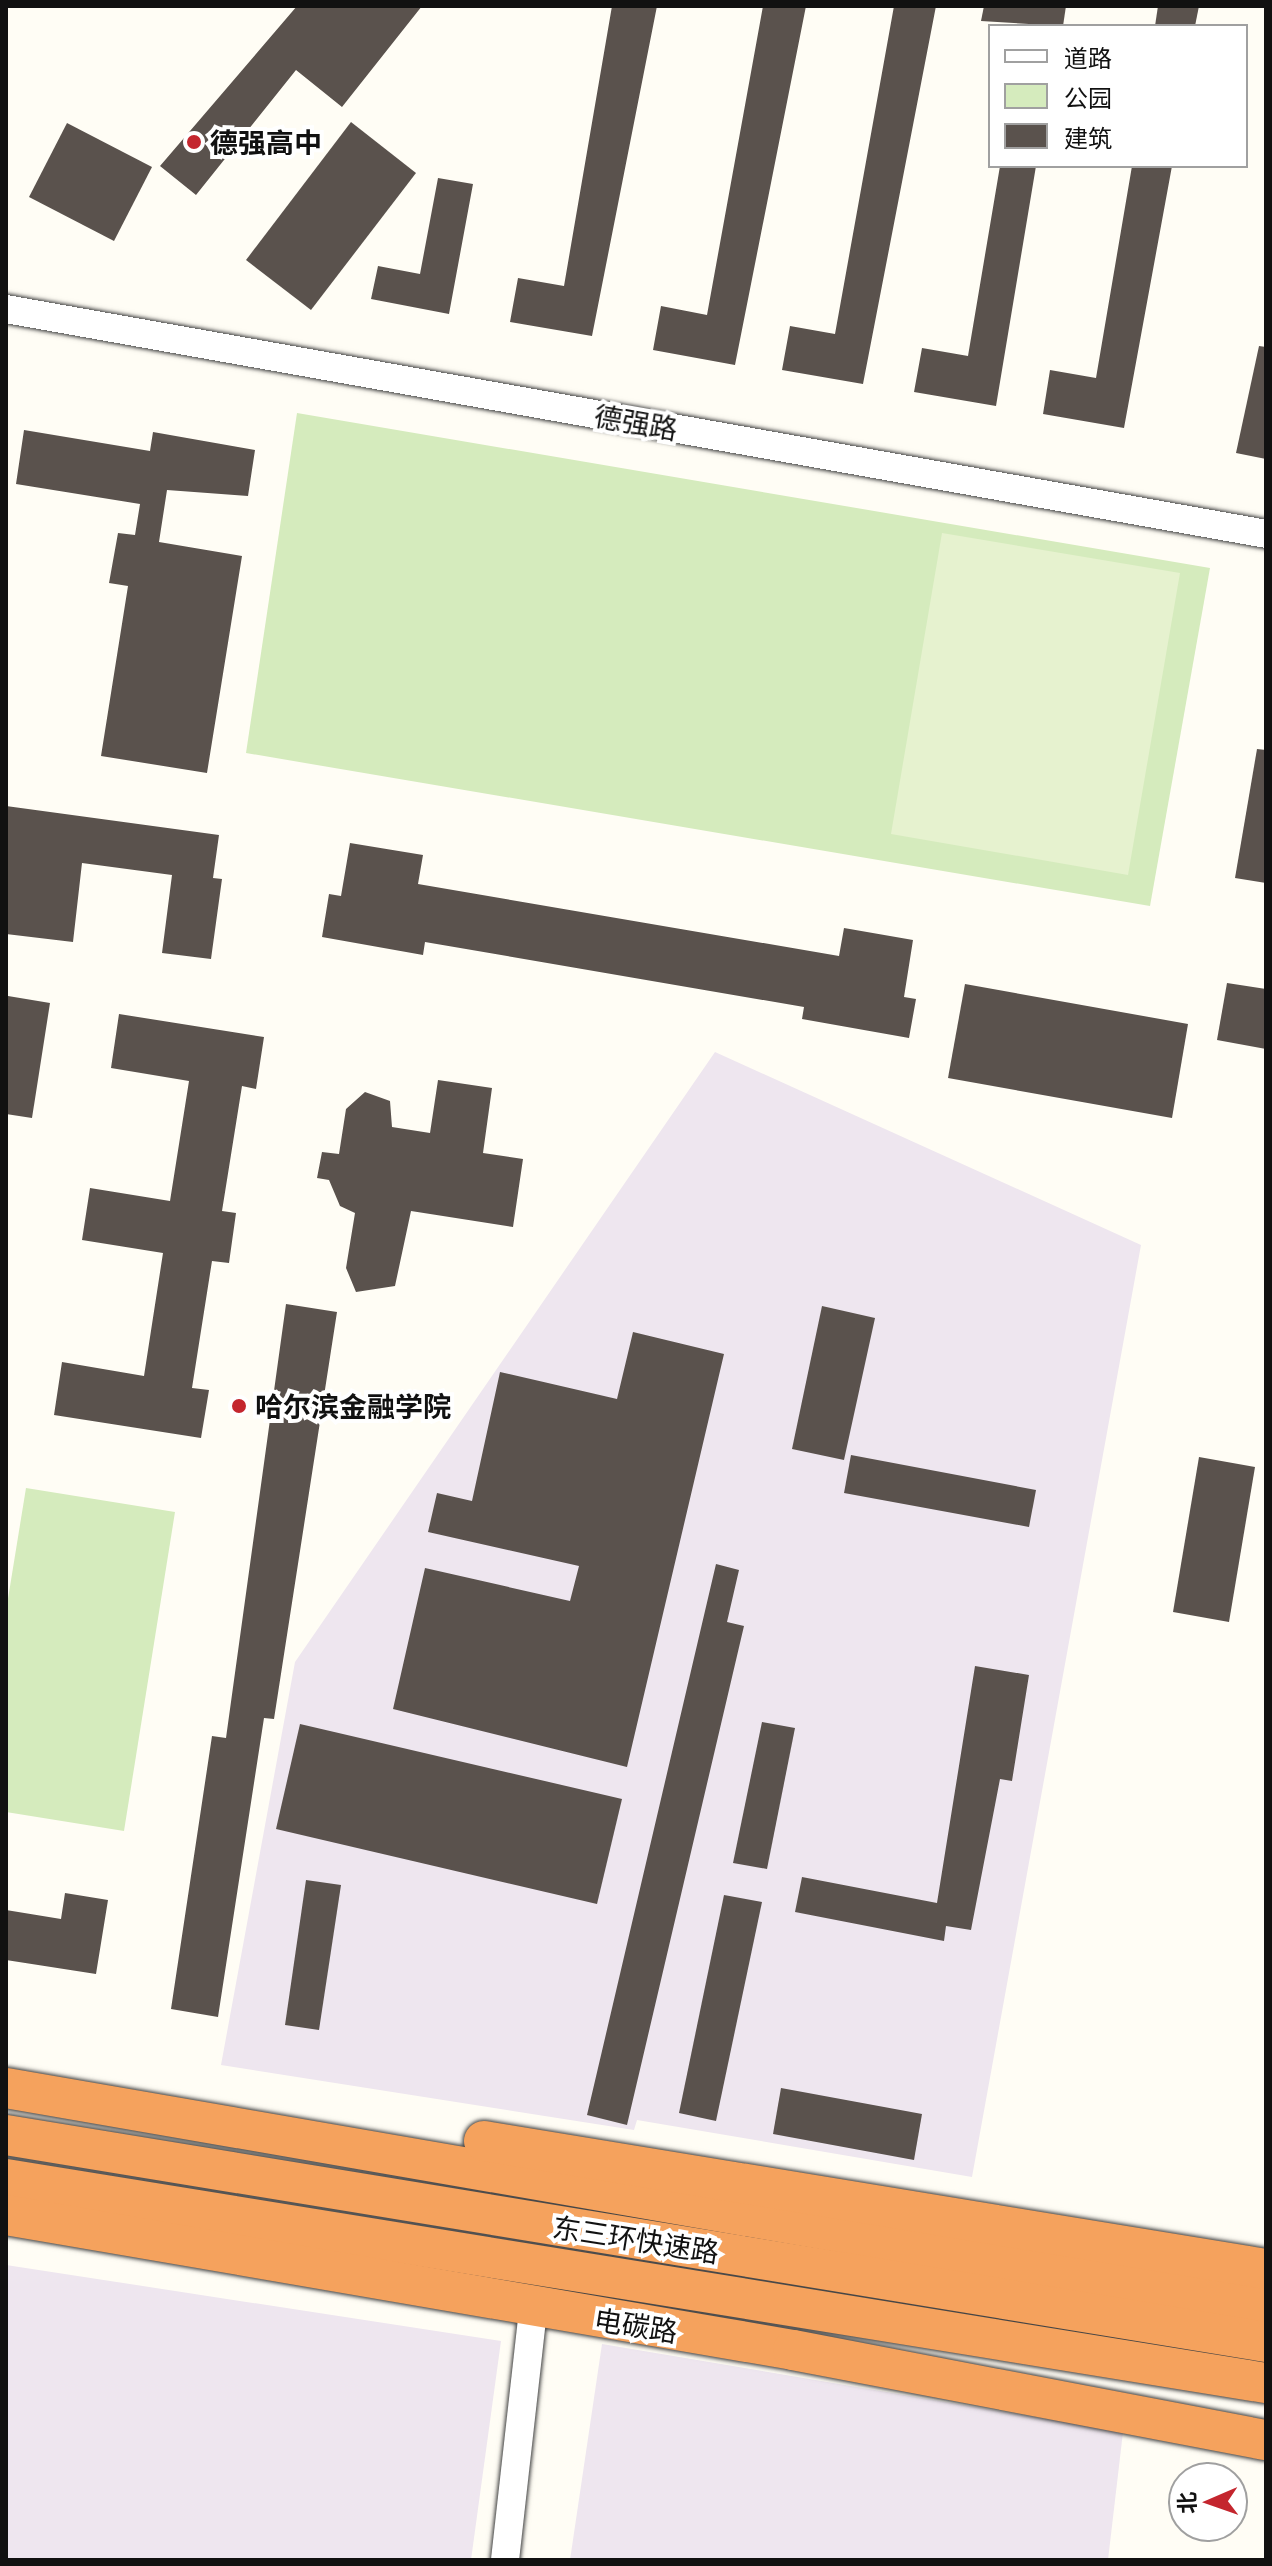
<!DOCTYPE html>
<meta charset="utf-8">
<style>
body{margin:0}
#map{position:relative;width:1272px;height:2566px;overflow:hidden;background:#fffdf5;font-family:"Playfair Display","Noto Sans SC",serif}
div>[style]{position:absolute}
.industrial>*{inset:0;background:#eee6ef}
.green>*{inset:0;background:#d5ebbd}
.pitch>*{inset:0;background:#e6f2cf}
.building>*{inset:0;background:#5a524d}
.roads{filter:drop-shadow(0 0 2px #444) drop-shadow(0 0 2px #444)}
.minor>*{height:28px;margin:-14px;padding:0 14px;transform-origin:14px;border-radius:14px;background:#fff}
.highway>*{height:40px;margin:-20px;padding:0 20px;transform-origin:20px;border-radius:20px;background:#f5a25d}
.dots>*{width:22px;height:22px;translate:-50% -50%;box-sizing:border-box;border:4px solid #fff;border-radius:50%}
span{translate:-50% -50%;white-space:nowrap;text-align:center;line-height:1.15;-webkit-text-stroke:8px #fff;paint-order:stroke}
.poi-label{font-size:28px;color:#111;font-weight:700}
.left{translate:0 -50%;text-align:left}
.street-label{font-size:28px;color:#111}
.frame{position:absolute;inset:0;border:8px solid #111;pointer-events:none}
.legend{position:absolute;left:988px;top:24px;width:260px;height:144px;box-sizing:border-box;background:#fff;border:2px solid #a0a0a0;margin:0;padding:10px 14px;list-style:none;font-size:24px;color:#111}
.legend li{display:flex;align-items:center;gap:16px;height:40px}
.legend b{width:40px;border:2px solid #a0a0a0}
.north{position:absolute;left:1168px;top:2462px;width:80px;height:80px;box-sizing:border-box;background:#fff;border:2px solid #a0a0a0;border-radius:50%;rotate:268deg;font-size:22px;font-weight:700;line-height:32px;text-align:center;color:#111}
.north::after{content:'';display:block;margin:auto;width:28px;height:36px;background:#c4262e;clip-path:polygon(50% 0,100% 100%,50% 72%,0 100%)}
</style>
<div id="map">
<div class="industrial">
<i style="clip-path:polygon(715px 1052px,1141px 1245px,972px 2177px,637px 2120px,634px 2130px,221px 2065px,295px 1662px)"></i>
<i style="clip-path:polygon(6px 2265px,501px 2341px,471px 2560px,6px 2560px)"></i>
<i style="clip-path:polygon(602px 2344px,1123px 2432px,1108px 2560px,570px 2560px)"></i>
</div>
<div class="green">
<i style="clip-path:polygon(297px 413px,1210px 568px,1150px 906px,246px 753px)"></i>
<i style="clip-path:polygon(26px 1488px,175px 1512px,124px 1831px,6px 1812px,6px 1611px)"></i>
</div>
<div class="pitch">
<i style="clip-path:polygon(942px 533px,1180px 573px,1128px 875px,891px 834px)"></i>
</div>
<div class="building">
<i style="clip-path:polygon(297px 6px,422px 6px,342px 107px,296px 70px,196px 195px,160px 166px)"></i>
<i style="clip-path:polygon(612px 6px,657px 6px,592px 336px,510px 322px,518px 278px,564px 286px)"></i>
<i style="clip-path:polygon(763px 6px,806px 6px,735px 365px,653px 350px,661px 306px,707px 315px)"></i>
<i style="clip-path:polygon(894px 6px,936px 6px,863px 384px,782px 370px,790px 326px,835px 334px)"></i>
<i style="clip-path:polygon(984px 6px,1066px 6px,1063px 26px,981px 21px)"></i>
<i style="clip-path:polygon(1158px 6px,1199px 6px,1195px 26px,1155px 26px)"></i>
<i style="clip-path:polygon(351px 122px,416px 173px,311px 310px,246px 260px)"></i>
<i style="clip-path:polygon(67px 123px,152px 167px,114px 241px,29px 197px)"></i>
<i style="clip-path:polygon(1000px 166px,1036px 166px,996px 406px,914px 392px,922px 348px,968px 356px)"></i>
<i style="clip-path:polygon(1132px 166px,1172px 166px,1124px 428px,1043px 414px,1050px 370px,1096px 378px)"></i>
<i style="clip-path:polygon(438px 178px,473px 184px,449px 314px,371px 299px,378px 266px,420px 274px)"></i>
<i style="clip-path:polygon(1259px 346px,1266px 347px,1266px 459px,1236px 453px)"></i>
<i style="clip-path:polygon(24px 430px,150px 451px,153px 432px,255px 450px,248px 496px,167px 490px,159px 542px,242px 556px,207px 773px,101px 756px,128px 586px,109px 583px,118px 533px,135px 535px,140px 504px,16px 484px)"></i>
<i style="clip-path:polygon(1257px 749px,1266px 750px,1266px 883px,1235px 878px)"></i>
<i style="clip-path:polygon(6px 806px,219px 835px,213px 878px,222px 879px,211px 959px,162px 953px,172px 875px,82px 863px,73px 942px,6px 934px)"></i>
<i style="clip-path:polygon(350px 843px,423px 855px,418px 884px,839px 956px,844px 928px,913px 940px,904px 997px,916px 999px,909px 1038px,802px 1019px,804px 1007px,425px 942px,423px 955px,322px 937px,329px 894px,341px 896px)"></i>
<i style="clip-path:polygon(1227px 983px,1266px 989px,1266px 1049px,1217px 1040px)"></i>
<i style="clip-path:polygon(965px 984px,1188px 1024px,1172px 1118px,948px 1078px)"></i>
<i style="clip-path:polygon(8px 996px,50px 1003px,32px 1118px,6px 1114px)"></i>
<i style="clip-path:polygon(119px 1014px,264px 1037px,256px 1089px,242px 1086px,222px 1211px,236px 1213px,229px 1263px,212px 1261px,192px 1388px,209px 1390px,201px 1438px,54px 1415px,62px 1362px,144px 1376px,163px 1253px,82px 1240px,90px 1188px,170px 1201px,189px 1081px,111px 1068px)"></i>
<i style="clip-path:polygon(438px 1080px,492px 1088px,483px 1153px,523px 1159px,513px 1227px,411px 1211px,395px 1286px,356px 1292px,346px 1268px,355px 1213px,340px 1206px,329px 1180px,317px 1178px,322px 1152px,339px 1154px,346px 1109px,365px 1092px,390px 1101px,392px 1127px,430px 1133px)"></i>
<i style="clip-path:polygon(286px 1304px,337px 1312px,274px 1719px,264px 1718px,218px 2017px,171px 2009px,212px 1736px,226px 1738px)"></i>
<i style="clip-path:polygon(822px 1306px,875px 1318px,844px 1460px,792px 1449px)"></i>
<i style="clip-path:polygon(633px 1332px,724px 1354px,627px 1767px,393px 1709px,425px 1568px,570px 1601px,579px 1566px,428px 1532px,437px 1493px,472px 1501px,500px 1372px,617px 1399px)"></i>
<i style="clip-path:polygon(851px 1455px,1036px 1490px,1029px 1527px,844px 1493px)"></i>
<i style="clip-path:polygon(1199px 1457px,1255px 1467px,1229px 1622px,1173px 1612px)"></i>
<i style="clip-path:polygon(716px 1564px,739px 1570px,727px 1622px,744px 1626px,627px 2125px,587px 2115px)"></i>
<i style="clip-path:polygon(975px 1666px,1029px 1675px,1012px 1781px,1000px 1779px,971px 1930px,946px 1926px,944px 1941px,795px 1912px,802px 1877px,937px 1903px)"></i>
<i style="clip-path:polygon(762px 1722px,795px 1728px,767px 1869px,733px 1863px)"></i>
<i style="clip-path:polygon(300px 1724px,622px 1799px,597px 1904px,276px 1829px)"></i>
<i style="clip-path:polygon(306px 1880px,341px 1885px,319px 2030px,285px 2025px)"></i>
<i style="clip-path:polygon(65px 1893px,108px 1900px,96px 1974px,6px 1960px,6px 1910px,61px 1919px)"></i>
<i style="clip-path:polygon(724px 1895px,762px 1902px,716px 2121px,679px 2113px)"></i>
<i style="clip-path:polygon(781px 2088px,922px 2114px,914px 2160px,773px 2134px)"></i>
</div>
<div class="roads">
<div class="minor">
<i style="left:6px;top:309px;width:1280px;rotate:10.12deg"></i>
<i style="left:505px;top:2560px;width:253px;rotate:-83.6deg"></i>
</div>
<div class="highway">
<i style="left:6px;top:2088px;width:1279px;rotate:9.82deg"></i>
<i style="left:6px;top:2135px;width:1277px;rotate:9.33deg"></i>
<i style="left:484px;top:2141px;width:792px;rotate:9.3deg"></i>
<i style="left:6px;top:2179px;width:1276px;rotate:9.2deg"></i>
<i style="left:6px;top:2215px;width:798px;rotate:9.73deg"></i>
<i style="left:793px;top:2350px;width:481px;rotate:10.8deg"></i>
</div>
</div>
<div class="dots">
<i style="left:194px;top:142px;background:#c4262e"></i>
<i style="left:239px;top:1406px;background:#c4262e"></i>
</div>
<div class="poi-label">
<span class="left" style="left:210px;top:142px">德强高中</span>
<span class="left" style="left:255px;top:1406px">哈尔滨金融学院</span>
</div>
<div class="street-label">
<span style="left:636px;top:422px;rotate:10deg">德强路</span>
<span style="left:636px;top:2239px;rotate:9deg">东三环快速路</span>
<span style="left:636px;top:2325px;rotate:9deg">电碳路</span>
</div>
<div class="frame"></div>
<ul class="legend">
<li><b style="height:10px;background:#fff"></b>道路</li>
<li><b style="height:22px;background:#d5ebbd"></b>公园</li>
<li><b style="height:22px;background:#5a524d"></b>建筑</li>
</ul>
<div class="north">北</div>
</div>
